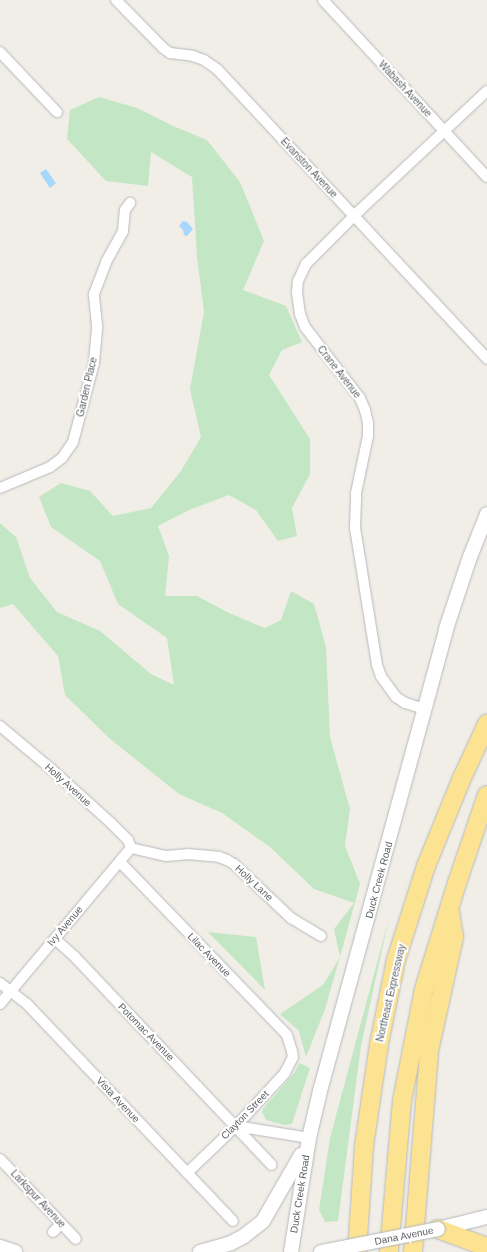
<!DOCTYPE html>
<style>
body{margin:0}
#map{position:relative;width:487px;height:1252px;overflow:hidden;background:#f0eee6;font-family:Helvetica,sans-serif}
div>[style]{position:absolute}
.green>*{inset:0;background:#c3e7c4}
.water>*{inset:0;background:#a8d7fe}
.roads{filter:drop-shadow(0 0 1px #b7b8bd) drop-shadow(0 0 1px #b7b8bd)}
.street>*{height:10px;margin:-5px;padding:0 5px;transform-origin:5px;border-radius:5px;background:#fff}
.secondary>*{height:14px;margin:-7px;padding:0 7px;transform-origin:7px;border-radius:7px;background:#fff}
.highway>*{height:18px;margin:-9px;padding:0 9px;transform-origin:9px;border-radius:9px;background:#fce392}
.bridges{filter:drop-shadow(0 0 1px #b5b8bd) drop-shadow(0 0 1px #b5b8bd)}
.secondary-bridge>*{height:14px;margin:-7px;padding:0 7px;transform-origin:7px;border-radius:7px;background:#fff}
span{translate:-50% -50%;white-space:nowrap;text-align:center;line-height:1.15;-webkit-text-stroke:4px #fff;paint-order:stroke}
.street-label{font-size:10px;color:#5e6166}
</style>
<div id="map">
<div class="green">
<i style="clip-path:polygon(99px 97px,137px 108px,173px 126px,207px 140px,240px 182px,264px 241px,243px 290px,286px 306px,302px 342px,282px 350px,269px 375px,310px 439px,310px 474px,292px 508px,297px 536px,278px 541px,256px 510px,229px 495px,189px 510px,158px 526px,169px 556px,165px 596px,197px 596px,229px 613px,265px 628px,281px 620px,291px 591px,314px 604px,326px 647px,330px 737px,350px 809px,345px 846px,360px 884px,340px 957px,325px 1009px,306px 1057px,299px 1031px,280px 1014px,323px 985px,340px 957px,334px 929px,354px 903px,314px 889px,270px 847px,222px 813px,179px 794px,109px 738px,65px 695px,58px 656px,13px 604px,0 608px,0 523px,16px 537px,30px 578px,57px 612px,100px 631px,151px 674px,174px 685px,167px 638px,118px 604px,100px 561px,51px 527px,39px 497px,61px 483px,90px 491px,113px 516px,151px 508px,181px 471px,201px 437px,190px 389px,204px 312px,197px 257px,192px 177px,151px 152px,148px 186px,106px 181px,67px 139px,70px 110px)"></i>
<i style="clip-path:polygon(389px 918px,361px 1046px,338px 1221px,325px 1222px,319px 1210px,330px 1138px)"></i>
<i style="clip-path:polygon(208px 932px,256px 937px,265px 990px)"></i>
<i style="clip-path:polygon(299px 1063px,310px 1068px,292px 1124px,284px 1125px,266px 1120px,262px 1112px,263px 1109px,295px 1072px)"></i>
</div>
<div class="water">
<i style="clip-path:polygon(46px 169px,56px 183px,50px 188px,40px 173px)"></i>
<i style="clip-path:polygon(183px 221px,187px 222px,193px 229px,187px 236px,184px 235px,183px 230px,179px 226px)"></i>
</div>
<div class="roads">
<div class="street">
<i style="left:116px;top:0;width:67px;rotate:45.6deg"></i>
<i style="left:163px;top:48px;width:9px;rotate:36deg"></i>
<i style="left:170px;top:53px;width:23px;rotate:7deg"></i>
<i style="left:193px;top:56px;width:12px;rotate:20deg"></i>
<i style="left:204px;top:60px;width:16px;rotate:35deg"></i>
<i style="left:217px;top:69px;width:396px;rotate:47deg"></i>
<i style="left:323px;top:0;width:241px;rotate:47.2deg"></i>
<i style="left:0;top:52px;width:83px;rotate:46.5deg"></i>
<i style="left:0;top:488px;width:54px;rotate:-22.8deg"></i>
<i style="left:50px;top:467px;width:15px;rotate:-37deg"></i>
<i style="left:62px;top:458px;width:19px;rotate:-55deg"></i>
<i style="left:73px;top:442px;width:82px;rotate:-75.1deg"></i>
<i style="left:94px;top:363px;width:38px;rotate:-85deg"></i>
<i style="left:97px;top:325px;width:31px;rotate:-96deg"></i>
<i style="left:94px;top:294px;width:34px;rotate:-69deg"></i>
<i style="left:106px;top:262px;width:35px;rotate:-61deg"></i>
<i style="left:123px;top:231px;width:21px;rotate:-85deg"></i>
<i style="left:125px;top:210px;width:9px;rotate:-54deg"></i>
<i style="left:424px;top:709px;width:20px;rotate:-162deg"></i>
<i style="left:405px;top:703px;width:11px;rotate:-146deg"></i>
<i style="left:396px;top:697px;width:26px;rotate:-126deg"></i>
<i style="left:381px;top:676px;width:12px;rotate:-110deg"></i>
<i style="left:377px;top:665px;width:139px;rotate:-99.1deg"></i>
<i style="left:355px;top:528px;width:35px;rotate:-88deg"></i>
<i style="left:356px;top:493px;width:58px;rotate:-78.1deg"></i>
<i style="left:368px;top:436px;width:13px;rotate:-90deg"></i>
<i style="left:368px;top:423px;width:13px;rotate:-103deg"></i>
<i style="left:365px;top:410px;width:13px;rotate:-113deg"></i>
<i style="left:360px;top:398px;width:90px;rotate:-127.8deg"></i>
<i style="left:305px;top:327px;width:14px;rotate:-111deg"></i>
<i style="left:300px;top:314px;width:22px;rotate:-98deg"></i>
<i style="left:297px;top:292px;width:11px;rotate:-85deg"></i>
<i style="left:298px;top:281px;width:19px;rotate:-65deg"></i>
<i style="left:306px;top:264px;width:75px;rotate:-45deg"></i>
<i style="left:359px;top:211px;width:175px;rotate:-43.2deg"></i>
<i style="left:0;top:726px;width:65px;rotate:40deg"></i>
<i style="left:50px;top:768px;width:82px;rotate:42deg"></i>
<i style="left:111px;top:823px;width:24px;rotate:45deg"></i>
<i style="left:128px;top:840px;width:9px;rotate:69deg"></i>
<i style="left:131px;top:848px;width:36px;rotate:13deg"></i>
<i style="left:166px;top:856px;width:21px;rotate:-5deg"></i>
<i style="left:187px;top:854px;width:32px;rotate:5deg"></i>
<i style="left:219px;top:857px;width:9px;rotate:21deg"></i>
<i style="left:227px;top:860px;width:8px;rotate:30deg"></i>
<i style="left:234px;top:864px;width:79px;rotate:43.5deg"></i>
<i style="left:291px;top:918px;width:35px;rotate:31deg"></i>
<i style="left:120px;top:862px;width:240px;rotate:46deg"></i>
<i style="left:287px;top:1035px;width:17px;rotate:73deg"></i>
<i style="left:292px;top:1051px;width:6px;rotate:81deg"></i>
<i style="left:293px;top:1057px;width:18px;rotate:117deg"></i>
<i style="left:285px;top:1073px;width:72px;rotate:132.8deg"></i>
<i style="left:236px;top:1126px;width:68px;rotate:136.2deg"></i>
<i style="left:55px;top:939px;width:27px;rotate:42deg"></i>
<i style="left:75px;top:957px;width:286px;rotate:46.6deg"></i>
<i style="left:0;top:983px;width:34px;rotate:38deg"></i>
<i style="left:27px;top:1004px;width:299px;rotate:46.5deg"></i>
<i style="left:0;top:1004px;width:204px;rotate:-50deg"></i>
<i style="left:236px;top:1126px;width:74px;rotate:9.3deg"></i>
<i style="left:0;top:1159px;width:110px;rotate:46.5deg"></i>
<i style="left:53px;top:1232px;width:11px;rotate:-45deg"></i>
</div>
<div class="secondary">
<i style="left:438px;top:1229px;width:50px;rotate:-13.8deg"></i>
<i style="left:0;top:1247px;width:16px;rotate:18deg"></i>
<i style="left:200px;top:1252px;width:32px;rotate:-16deg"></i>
<i style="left:231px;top:1243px;width:15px;rotate:-28deg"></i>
<i style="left:244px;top:1236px;width:24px;rotate:-38deg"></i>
<i style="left:263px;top:1221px;width:76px;rotate:-60.1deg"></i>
<i style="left:291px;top:1252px;width:115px;rotate:-81deg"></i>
<i style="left:309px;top:1138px;width:48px;rotate:-76.8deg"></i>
<i style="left:320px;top:1091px;width:479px;rotate:-74.7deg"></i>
<i style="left:446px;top:629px;width:76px;rotate:-71.6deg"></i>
<i style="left:470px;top:557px;width:46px;rotate:-68.4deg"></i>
</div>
<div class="highway">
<i style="left:438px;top:1229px;width:52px;rotate:20.2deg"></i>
<i style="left:357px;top:1252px;width:106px;rotate:-86.2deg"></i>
<i style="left:364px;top:1146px;width:103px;rotate:-81.6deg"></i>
<i style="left:379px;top:1044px;width:86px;rotate:-78.6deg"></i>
<i style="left:396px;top:960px;width:99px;rotate:-72.3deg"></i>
<i style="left:426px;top:866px;width:95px;rotate:-67.8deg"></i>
<i style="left:462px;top:778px;width:60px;rotate:-65.2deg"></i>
<i style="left:389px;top:1252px;width:152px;rotate:-85.1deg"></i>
<i style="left:402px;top:1101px;width:114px;rotate:-78.9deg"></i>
<i style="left:424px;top:989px;width:111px;rotate:-72.7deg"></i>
<i style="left:457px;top:883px;width:93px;rotate:-71.2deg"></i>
<i style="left:413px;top:1252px;width:202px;rotate:-85.4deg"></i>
<i style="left:429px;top:1051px;width:117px;rotate:-77.6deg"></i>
<i style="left:454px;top:937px;width:24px;rotate:-99deg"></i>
</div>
</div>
<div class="bridges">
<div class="secondary-bridge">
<i style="left:321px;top:1252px;width:119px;rotate:-11.1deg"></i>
</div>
</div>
<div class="street-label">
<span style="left:405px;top:89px;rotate:47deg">Wabash Avenue</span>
<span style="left:309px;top:168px;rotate:47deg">Evanston Avenue</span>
<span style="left:339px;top:372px;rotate:52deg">Crane Avenue</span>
<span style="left:87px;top:387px;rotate:-77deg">Garden Place</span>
<span style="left:68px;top:785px;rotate:42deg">Holly Avenue</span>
<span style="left:379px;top:880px;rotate:-75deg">Duck Creek Road</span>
<span style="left:254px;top:883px;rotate:43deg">Holly Lane</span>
<span style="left:65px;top:926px;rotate:-50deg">Ivy Avenue</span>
<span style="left:209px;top:955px;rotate:46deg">Lilac Avenue</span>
<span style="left:391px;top:993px;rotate:-77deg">Northeast Expressway</span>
<span style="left:146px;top:1032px;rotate:46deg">Potomac Avenue</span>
<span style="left:118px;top:1100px;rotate:47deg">Vista Avenue</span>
<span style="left:245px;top:1115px;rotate:-46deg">Clayton Street</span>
<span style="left:300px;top:1194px;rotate:-81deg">Duck Creek Road</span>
<span style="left:38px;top:1199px;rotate:47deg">Larkspur Avenue</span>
<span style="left:404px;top:1236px;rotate:-11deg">Dana Avenue</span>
</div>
</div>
